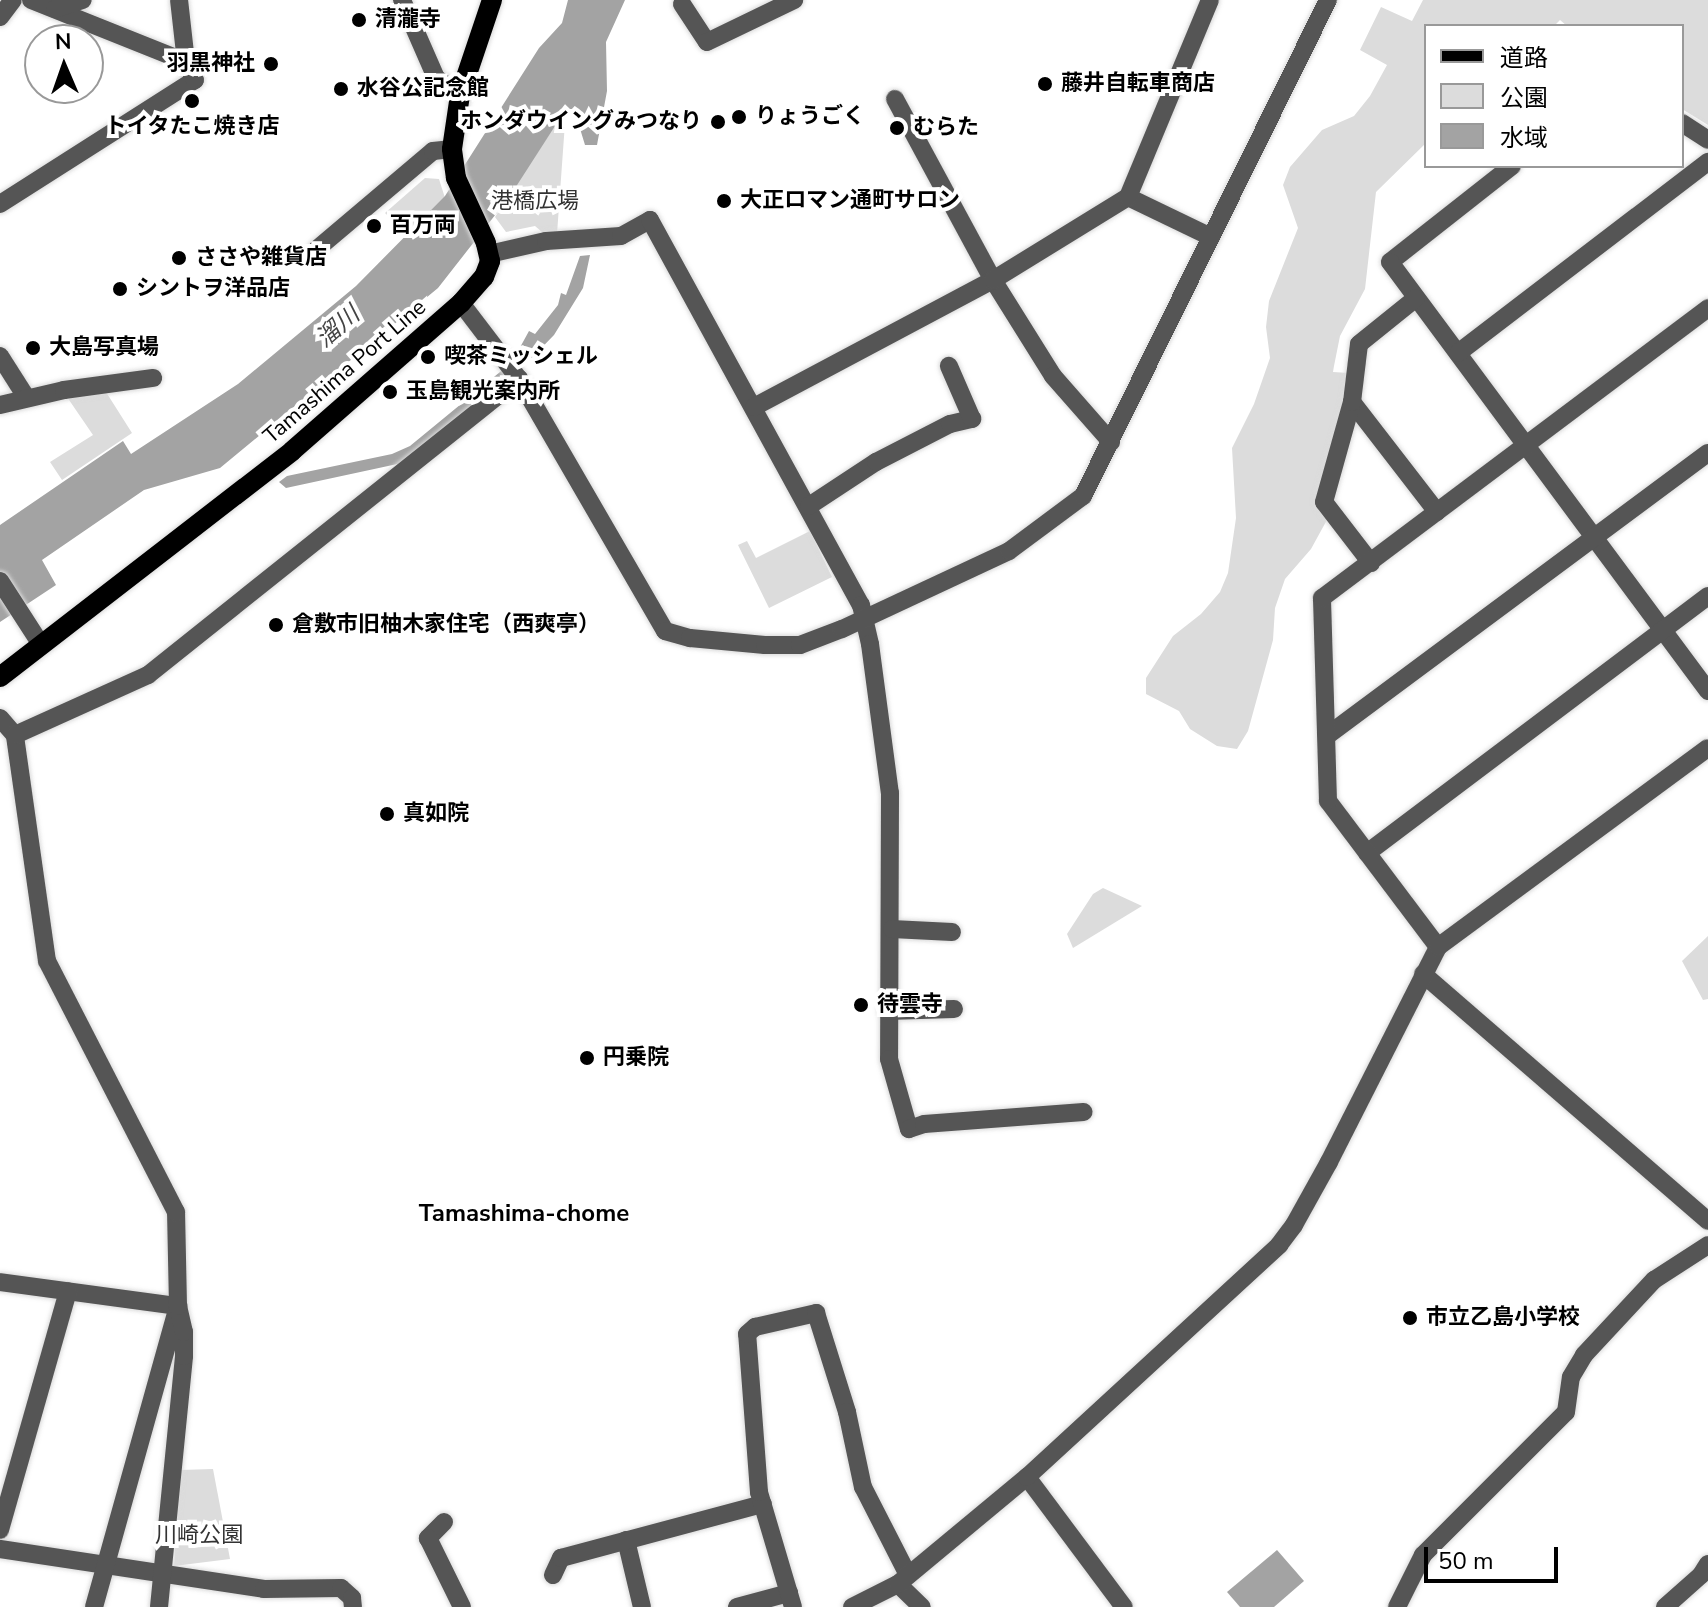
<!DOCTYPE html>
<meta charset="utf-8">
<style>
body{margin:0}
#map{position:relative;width:1708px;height:1607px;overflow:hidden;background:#fff;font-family:"Nunito Sans","Noto Sans JP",sans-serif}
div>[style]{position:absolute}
.green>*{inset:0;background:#dcdcdc}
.water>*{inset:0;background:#a3a3a3}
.roads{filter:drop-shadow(0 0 2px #dbdbdb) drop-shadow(0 0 2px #dbdbdb)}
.minor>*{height:18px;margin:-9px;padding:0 9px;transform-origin:9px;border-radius:9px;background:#555}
.major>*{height:20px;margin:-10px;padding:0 10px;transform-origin:10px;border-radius:10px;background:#000}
.dots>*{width:22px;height:22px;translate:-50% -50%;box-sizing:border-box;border:4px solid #fff;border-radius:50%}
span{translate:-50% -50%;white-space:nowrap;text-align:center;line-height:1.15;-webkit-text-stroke:8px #fff;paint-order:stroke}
.poi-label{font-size:22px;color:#000;font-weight:700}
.left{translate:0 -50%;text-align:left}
.right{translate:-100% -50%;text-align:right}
.park-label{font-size:22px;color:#333}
.street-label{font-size:22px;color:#000}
.water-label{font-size:24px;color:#444;font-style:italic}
.neighbourhood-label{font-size:24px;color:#000;font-weight:700}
.legend{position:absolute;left:1424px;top:24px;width:260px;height:144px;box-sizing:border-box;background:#fff;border:2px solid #999;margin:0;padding:10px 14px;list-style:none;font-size:24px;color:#000}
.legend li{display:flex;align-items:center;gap:16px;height:40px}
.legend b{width:40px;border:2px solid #999}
.north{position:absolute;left:24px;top:24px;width:80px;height:80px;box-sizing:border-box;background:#fff;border:2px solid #999;border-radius:50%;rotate:358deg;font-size:22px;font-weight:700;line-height:32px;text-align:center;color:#000}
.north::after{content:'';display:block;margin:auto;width:28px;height:36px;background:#000;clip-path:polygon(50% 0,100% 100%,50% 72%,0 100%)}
.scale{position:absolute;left:1424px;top:1547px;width:134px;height:36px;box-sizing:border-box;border:4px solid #000;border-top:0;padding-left:10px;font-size:24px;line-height:28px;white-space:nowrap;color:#000;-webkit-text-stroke:6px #fff;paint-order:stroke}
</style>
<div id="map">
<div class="green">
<i style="clip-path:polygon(1423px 0,1708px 0,1708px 125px,1682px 109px,1682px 26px,1567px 26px,1560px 20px,1554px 26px,1426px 26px,1426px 143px,1376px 192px,1365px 289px,1340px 336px,1334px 366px,1333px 372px,1349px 373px,1337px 427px,1328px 518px,1311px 549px,1285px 579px,1275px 608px,1273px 640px,1248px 731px,1237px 749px,1217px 746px,1190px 729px,1179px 711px,1146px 694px,1146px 678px,1173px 636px,1201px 614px,1220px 592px,1228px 573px,1236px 518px,1232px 448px,1254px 404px,1270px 358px,1266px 327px,1269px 301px,1298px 228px,1283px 185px,1290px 167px,1322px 130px,1354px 116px,1370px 96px,1387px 65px,1360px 50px,1381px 7px,1412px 21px)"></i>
<i style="clip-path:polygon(566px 109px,557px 234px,542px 232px,535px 226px,506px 232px,495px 217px)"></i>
<i style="clip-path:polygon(425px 178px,439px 179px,445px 198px,409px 236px,385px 213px)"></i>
<i style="clip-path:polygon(106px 392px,132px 433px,62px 480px,50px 462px,93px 435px,67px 397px)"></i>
<i style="clip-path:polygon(810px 531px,832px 577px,769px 608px,738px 545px,747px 541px,756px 558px)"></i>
<i style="clip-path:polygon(1103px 888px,1142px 906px,1073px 948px,1067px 934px,1093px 894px)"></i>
<i style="clip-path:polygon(1708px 936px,1708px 999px,1703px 1000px,1682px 961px)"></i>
<i style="clip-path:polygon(213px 1469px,230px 1559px,174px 1566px,180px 1470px)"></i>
</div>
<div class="water">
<i style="clip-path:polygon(568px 0,625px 0,606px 42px,607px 91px,597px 145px,585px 145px,574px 109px,566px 109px,510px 196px,438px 288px,220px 468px,144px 490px,42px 560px,56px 585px,0 622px,0 525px,123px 441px,131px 454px,238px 384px,356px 286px,445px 196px,539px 48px,562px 23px)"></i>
<i style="clip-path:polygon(590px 255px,583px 288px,554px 335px,521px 369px,402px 463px,286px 488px,279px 482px,287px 476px,392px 454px,410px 446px,512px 362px,529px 331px,535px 334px,558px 305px,561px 293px,566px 295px,580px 256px)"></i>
<i style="clip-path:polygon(1277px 1550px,1304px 1581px,1274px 1607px,1240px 1607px,1227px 1592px)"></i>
</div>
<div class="roads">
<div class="minor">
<i style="left:31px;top:0;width:167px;rotate:21.8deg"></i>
<i style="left:402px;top:0;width:85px;rotate:66.4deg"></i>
<i style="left:436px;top:78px;width:29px;rotate:35deg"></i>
<i style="left:682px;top:4px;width:45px;rotate:56.7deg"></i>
<i style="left:707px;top:42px;width:97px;rotate:-25.8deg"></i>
<i style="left:55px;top:9px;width:29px;rotate:-18deg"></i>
<i style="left:0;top:17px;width:21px;rotate:-53deg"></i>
<i style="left:895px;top:99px;width:206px;rotate:61.6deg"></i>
<i style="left:993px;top:280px;width:113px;rotate:58deg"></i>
<i style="left:1053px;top:376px;width:88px;rotate:48.7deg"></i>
<i style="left:1682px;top:123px;width:31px;rotate:33deg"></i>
<i style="left:1512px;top:166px;width:155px;rotate:141.8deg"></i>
<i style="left:1390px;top:262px;width:534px;rotate:53.45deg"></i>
<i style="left:1128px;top:197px;width:92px;rotate:25.7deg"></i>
<i style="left:0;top:204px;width:231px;rotate:-32.5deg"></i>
<i style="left:195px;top:80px;width:20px;rotate:-117deg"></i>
<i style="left:186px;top:62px;width:62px;rotate:-96.4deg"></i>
<i style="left:317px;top:249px;width:152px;rotate:-40.2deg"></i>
<i style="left:433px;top:151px;width:19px;rotate:-6deg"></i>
<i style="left:489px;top:254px;width:58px;rotate:-12.8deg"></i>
<i style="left:546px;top:241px;width:75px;rotate:-3.8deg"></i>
<i style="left:621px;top:236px;width:33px;rotate:-29deg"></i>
<i style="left:650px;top:220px;width:439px;rotate:61.3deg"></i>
<i style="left:861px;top:605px;width:40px;rotate:77deg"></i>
<i style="left:870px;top:644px;width:150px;rotate:82.4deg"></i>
<i style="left:890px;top:793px;width:266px;rotate:90.2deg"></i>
<i style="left:889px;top:1059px;width:73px;rotate:74.1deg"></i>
<i style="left:909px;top:1129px;width:16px;rotate:-18deg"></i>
<i style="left:924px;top:1124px;width:160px;rotate:-4.3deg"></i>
<i style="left:461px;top:303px;width:96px;rotate:52.7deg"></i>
<i style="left:519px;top:379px;width:291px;rotate:59.9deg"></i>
<i style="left:665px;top:631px;width:26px;rotate:16deg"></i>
<i style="left:690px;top:638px;width:75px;rotate:5.3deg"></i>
<i style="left:765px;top:645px;width:35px"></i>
<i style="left:800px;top:645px;width:45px;rotate:-20.9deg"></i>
<i style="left:842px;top:629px;width:184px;rotate:-25deg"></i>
<i style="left:1009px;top:551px;width:92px;rotate:-36.6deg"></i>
<i style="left:1083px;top:496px;width:553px;rotate:-63.71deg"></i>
<i style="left:1458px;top:353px;width:315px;rotate:-37.4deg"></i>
<i style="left:0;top:356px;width:49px;rotate:57.6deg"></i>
<i style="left:1352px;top:402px;width:139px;rotate:52.3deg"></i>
<i style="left:0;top:405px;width:66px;rotate:-13.2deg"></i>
<i style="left:64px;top:390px;width:90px;rotate:-7.7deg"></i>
<i style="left:754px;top:407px;width:271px;rotate:-28deg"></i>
<i style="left:993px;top:280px;width:158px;rotate:-31.6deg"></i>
<i style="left:1128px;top:197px;width:213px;rotate:-67.4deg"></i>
<i style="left:809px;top:506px;width:80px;rotate:-33.3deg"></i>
<i style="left:876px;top:462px;width:83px;rotate:-27.2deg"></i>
<i style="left:950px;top:424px;width:23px;rotate:-13deg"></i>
<i style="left:972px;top:419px;width:58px;rotate:-113.5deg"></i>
<i style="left:1371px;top:563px;width:77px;rotate:-127.6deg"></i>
<i style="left:1324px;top:502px;width:104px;rotate:-74.4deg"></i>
<i style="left:1352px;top:402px;width:58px;rotate:-83.1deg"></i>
<i style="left:1359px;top:344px;width:73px;rotate:-38.9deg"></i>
<i style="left:0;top:581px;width:74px;rotate:57.2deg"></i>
<i style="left:0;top:718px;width:23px;rotate:49deg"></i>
<i style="left:1328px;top:735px;width:473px;rotate:-36.6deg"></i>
<i style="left:1367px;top:853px;width:427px;rotate:-37deg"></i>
<i style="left:892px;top:929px;width:60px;rotate:2.9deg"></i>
<i style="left:1438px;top:947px;width:183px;rotate:-127deg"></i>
<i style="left:1328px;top:801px;width:203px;rotate:-91.7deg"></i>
<i style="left:1322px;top:598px;width:483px;rotate:-36.9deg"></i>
<i style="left:1423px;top:974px;width:377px;rotate:40.9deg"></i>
<i style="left:887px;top:1011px;width:67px;rotate:-1.7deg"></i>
<i style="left:0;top:1282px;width:180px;rotate:7.7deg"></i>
<i style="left:1027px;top:1477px;width:162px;rotate:53.3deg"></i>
<i style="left:444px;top:1522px;width:23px;rotate:135deg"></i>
<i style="left:428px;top:1538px;width:77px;rotate:63.8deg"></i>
<i style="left:0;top:1530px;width:248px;rotate:-74.1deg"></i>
<i style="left:626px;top:1540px;width:69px;rotate:76.6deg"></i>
<i style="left:0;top:1549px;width:267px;rotate:8.6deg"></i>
<i style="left:264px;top:1589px;width:77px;rotate:-0.7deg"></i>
<i style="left:341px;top:1588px;width:15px;rotate:42deg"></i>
<i style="left:352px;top:1598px;width:9px;rotate:84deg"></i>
<i style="left:553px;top:1575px;width:19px;rotate:-65deg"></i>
<i style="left:561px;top:1558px;width:209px;rotate:-15deg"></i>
<i style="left:898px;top:1584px;width:33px;rotate:44deg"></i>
<i style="left:94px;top:1607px;width:309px;rotate:-74.4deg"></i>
<i style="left:159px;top:1607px;width:252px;rotate:-84.3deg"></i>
<i style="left:184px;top:1356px;width:24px;rotate:-90deg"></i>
<i style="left:184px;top:1332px;width:27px;rotate:-103deg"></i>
<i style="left:178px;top:1306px;width:94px;rotate:-91.2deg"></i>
<i style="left:176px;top:1212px;width:282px;rotate:-117.2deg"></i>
<i style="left:47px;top:961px;width:228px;rotate:-98.1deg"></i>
<i style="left:15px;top:735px;width:146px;rotate:-24.3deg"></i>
<i style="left:148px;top:675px;width:475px;rotate:-38.6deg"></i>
<i style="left:737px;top:1607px;width:54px;rotate:-15.1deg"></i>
<i style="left:793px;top:1607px;width:120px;rotate:-106.5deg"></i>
<i style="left:759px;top:1492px;width:158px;rotate:-94.3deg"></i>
<i style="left:747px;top:1334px;width:11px;rotate:-41deg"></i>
<i style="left:755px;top:1327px;width:63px;rotate:-12.9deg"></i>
<i style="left:816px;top:1313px;width:104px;rotate:72.6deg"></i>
<i style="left:847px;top:1412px;width:77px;rotate:78deg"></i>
<i style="left:863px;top:1487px;width:99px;rotate:62.9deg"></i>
<i style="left:852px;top:1607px;width:51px;rotate:-26.6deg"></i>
<i style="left:898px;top:1584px;width:168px;rotate:-39.7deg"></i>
<i style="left:1027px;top:1477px;width:343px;rotate:-42.6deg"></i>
<i style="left:1279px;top:1245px;width:25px;rotate:-53deg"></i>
<i style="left:1294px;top:1225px;width:72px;rotate:-60.9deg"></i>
<i style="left:1329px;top:1162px;width:241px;rotate:-63.1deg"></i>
<i style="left:1438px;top:947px;width:335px;rotate:-36.4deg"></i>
<i style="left:1397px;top:1607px;width:58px;rotate:-63.4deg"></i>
<i style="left:1423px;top:1555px;width:202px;rotate:-45deg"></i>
<i style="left:1566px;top:1412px;width:35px;rotate:-82deg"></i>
<i style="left:1571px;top:1377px;width:26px;rotate:-59deg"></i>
<i style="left:1584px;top:1355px;width:103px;rotate:-47deg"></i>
<i style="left:1654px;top:1280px;width:64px;rotate:-32.9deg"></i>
<i style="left:1665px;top:1607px;width:48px;rotate:-41.6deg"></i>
<i style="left:1701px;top:1575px;width:13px;rotate:-58deg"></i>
</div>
<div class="major">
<i style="left:0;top:677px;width:369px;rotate:-37.7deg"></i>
<i style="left:292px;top:451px;width:225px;rotate:-41.2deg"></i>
<i style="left:461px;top:303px;width:35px;rotate:-49deg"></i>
<i style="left:484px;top:277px;width:17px;rotate:-69deg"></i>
<i style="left:490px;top:261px;width:18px;rotate:-103deg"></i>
<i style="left:486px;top:243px;width:72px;rotate:-114.8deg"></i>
<i style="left:456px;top:178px;width:29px;rotate:-98deg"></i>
<i style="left:452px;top:149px;width:55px;rotate:-81.6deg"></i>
<i style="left:460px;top:95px;width:100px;rotate:-71.4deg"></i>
</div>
</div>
<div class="dots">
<i style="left:359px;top:20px;background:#000"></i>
<i style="left:271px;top:64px;background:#000"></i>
<i style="left:1045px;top:84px;background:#000"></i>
<i style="left:341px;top:89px;background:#000"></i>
<i style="left:192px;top:101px;background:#000"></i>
<i style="left:739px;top:117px;background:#000"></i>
<i style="left:718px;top:122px;background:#000"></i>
<i style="left:897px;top:128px;background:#000"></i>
<i style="left:724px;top:201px;background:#000"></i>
<i style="left:374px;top:226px;background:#000"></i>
<i style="left:179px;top:258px;background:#000"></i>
<i style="left:120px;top:289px;background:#000"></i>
<i style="left:33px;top:348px;background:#000"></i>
<i style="left:428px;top:357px;background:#000"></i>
<i style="left:390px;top:392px;background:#000"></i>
<i style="left:276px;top:625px;background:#000"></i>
<i style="left:387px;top:814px;background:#000"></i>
<i style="left:861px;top:1005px;background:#000"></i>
<i style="left:587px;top:1058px;background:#000"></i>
<i style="left:1410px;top:1318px;background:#000"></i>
</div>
<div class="poi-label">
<span class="left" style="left:375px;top:20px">清瀧寺</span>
<span class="right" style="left:255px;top:64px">羽黒神社</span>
<span class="left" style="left:1061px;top:84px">藤井自転車商店</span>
<span class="left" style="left:357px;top:89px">水谷公記念館</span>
<span class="left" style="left:755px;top:117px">りょうごく</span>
<span class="right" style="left:702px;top:122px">ホンダウイングみつなり</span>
<span style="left:192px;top:127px">トイタたこ焼き店</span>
<span class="left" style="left:913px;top:128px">むらた</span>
<span class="left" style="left:740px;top:201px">大正ロマン通町サロン</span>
<span class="left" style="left:390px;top:226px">百万両</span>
<span class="left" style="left:195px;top:258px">ささや雑貨店</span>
<span class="left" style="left:136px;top:289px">シントヲ洋品店</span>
<span class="left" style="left:49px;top:348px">大島写真場</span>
<span class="left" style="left:444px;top:357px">喫茶ミッシェル</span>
<span class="left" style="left:406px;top:392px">玉島観光案内所</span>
<span class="left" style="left:292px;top:625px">倉敷市旧柚木家住宅（西爽亭）</span>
<span class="left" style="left:403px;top:814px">真如院</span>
<span class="left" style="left:877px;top:1005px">待雲寺</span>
<span class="left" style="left:603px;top:1058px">円乗院</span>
<span class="left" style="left:1426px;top:1318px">市立乙島小学校</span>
</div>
<div class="park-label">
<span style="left:535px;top:202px">港橋広場</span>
<span style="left:199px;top:1536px">川崎公園</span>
</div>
<div class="street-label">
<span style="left:345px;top:372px;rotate:-41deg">Tamashima Port Line</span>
</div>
<div class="water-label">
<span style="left:338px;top:327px;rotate:-41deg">溜川</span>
</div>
<div class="neighbourhood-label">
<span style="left:524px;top:1214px">Tamashima-chome</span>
</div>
<ul class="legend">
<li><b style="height:10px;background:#000"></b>道路</li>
<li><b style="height:22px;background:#dcdcdc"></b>公園</li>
<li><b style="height:22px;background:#a3a3a3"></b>水域</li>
</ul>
<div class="north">N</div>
<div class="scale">50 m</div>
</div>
